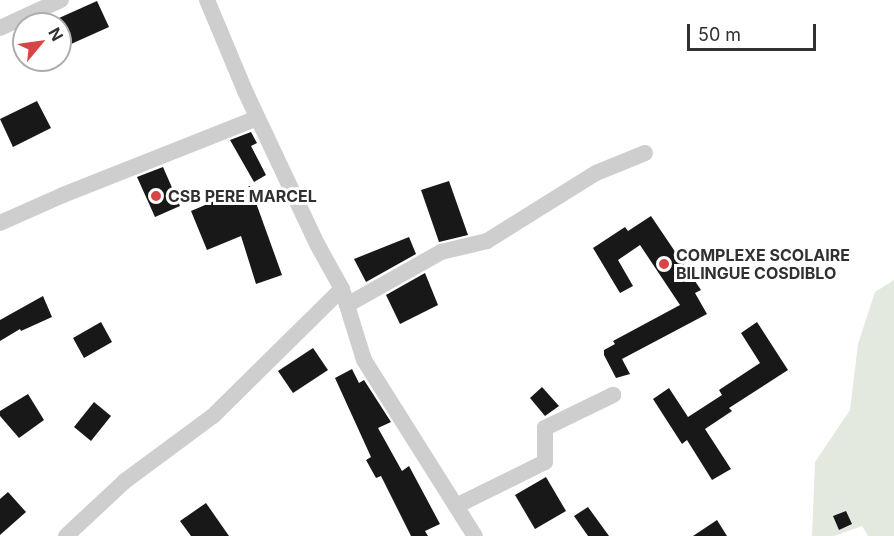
<!DOCTYPE html>
<style>
body{margin:0}
#map{position:relative;width:894px;height:536px;overflow:hidden;background:#fff;font-family:Inter,sans-serif}
div>[style]{position:absolute}
.green>*{inset:0;background:#e3e9de}
.building>*{inset:0;background:#181818}
.minor>*{height:16px;margin:-8px;padding:0 8px;transform-origin:8px;border-radius:8px;background:#cecece}
.dots>*{width:16px;height:16px;translate:-50% -50%;box-sizing:border-box;border:3px solid #fff;border-radius:50%}
span{translate:-50% -50%;white-space:nowrap;text-align:center;line-height:1.15;-webkit-text-stroke:6px #fff;paint-order:stroke}
.poi-label{font-size:16px;color:#313131;font-weight:700}
.left{translate:0 -50%;text-align:left}
.north{position:absolute;left:12px;top:12px;width:60px;height:60px;box-sizing:border-box;background:#fff;border:2px solid #adadad;border-radius:50%;rotate:61deg;font-size:16px;font-weight:700;line-height:24px;text-align:center;color:#313131}
.north::after{content:'';display:block;margin:auto;width:21px;height:27px;background:#d54746;clip-path:polygon(50% 0,100% 100%,50% 72%,0 100%)}
.scale{position:absolute;left:687px;top:24px;width:129px;height:27px;box-sizing:border-box;border:3px solid #313131;border-top:0;padding-left:8px;font-size:18px;line-height:21px;white-space:nowrap;color:#313131;-webkit-text-stroke:4px #fff;paint-order:stroke}
</style>
<div id="map">
<div class="green">
<i style="clip-path:polygon(894px 280px,894px 536px,868px 536px,862px 526px,834px 536px,812px 536px,815px 462px,850px 410px,858px 344px,875px 292px)"></i>
</div>
<div class="building">
<i style="clip-path:polygon(97px 1px,109px 27px,71px 44px,59px 18px)"></i>
<i style="clip-path:polygon(37px 101px,51px 128px,13px 147px,0 119px)"></i>
<i style="clip-path:polygon(251px 132px,257px 143px,251px 146px,266px 175px,254px 182px,230px 140px)"></i>
<i style="clip-path:polygon(163px 167px,180px 206px,155px 217px,137px 177px)"></i>
<i style="clip-path:polygon(449px 181px,468px 235px,439px 242px,421px 190px)"></i>
<i style="clip-path:polygon(250px 186px,282px 275px,256px 284px,241px 236px,207px 250px,191px 211px)"></i>
<i style="clip-path:polygon(651px 216px,701px 290px,695px 293px,707px 314px,622px 359px,630px 374px,616px 378px,604px 355px,604px 350px,615px 344px,613px 341px,680px 305px,640px 245px,618px 260px,633px 286px,620px 293px,593px 248px,625px 227px,628px 231px)"></i>
<i style="clip-path:polygon(409px 237px,416px 254px,366px 282px,354px 259px)"></i>
<i style="clip-path:polygon(425px 273px,438px 305px,400px 324px,386px 295px)"></i>
<i style="clip-path:polygon(43px 296px,52px 317px,21px 331px,20px 329px,0 341px,0 320px)"></i>
<i style="clip-path:polygon(101px 322px,112px 342px,84px 358px,73px 338px)"></i>
<i style="clip-path:polygon(757px 322px,788px 370px,729px 408px,732px 411px,705px 429px,731px 469px,712px 480px,687px 440px,682px 444px,653px 399px,669px 388px,688px 417px,722px 395px,719px 390px,760px 363px,741px 333px)"></i>
<i style="clip-path:polygon(313px 348px,328px 370px,293px 393px,278px 371px)"></i>
<i style="clip-path:polygon(352px 369px,359px 383px,364px 380px,391px 422px,378px 428px,402px 471px,409px 466px,440px 524px,425px 531px,428px 536px,411px 536px,381px 476px,376px 478px,366px 460px,371px 457px,335px 378px)"></i>
<i style="clip-path:polygon(542px 387px,559px 406px,545px 416px,530px 398px)"></i>
<i style="clip-path:polygon(28px 394px,44px 420px,19px 438px,0 416px,0 411px)"></i>
<i style="clip-path:polygon(94px 402px,111px 416px,91px 441px,74px 427px)"></i>
<i style="clip-path:polygon(546px 477px,566px 511px,535px 529px,515px 495px)"></i>
<i style="clip-path:polygon(8px 492px,26px 512px,0 535px,0 499px)"></i>
<i style="clip-path:polygon(206px 503px,229px 536px,191px 536px,180px 521px)"></i>
<i style="clip-path:polygon(588px 507px,609px 536px,588px 536px,574px 516px)"></i>
<i style="clip-path:polygon(846px 511px,852px 524px,839px 530px,833px 516px)"></i>
<i style="clip-path:polygon(717px 520px,727px 536px,693px 536px)"></i>
</div>
<div class="minor">
<i style="left:207px;top:0;width:99px;rotate:67.3deg"></i>
<i style="left:245px;top:91px;width:169px;rotate:64.8deg"></i>
<i style="left:317px;top:244px;width:51px;rotate:60.9deg"></i>
<i style="left:342px;top:289px;width:74px;rotate:72.8deg"></i>
<i style="left:364px;top:360px;width:208px;rotate:57.8deg"></i>
<i style="left:0;top:28px;width:67px;rotate:-24.7deg"></i>
<i style="left:0;top:223px;width:69px;rotate:-24deg"></i>
<i style="left:63px;top:195px;width:209px;rotate:-21.6deg"></i>
<i style="left:347px;top:305px;width:108px;rotate:-29.4deg"></i>
<i style="left:441px;top:252px;width:47px;rotate:-13.4deg"></i>
<i style="left:487px;top:241px;width:128px;rotate:-32deg"></i>
<i style="left:596px;top:173px;width:53px;rotate:-22.2deg"></i>
<i style="left:456px;top:506px;width:99px;rotate:-26.3deg"></i>
<i style="left:545px;top:462px;width:34px;rotate:-90deg"></i>
<i style="left:545px;top:428px;width:76px;rotate:-25.9deg"></i>
<i style="left:66px;top:536px;width:81px;rotate:-43deg"></i>
<i style="left:125px;top:481px;width:109px;rotate:-36.5deg"></i>
<i style="left:213px;top:416px;width:181px;rotate:-44.6deg"></i>
</div>
<div class="dots">
<i style="left:156px;top:196px;background:#d54746"></i>
<i style="left:664px;top:264px;background:#d54746"></i>
</div>
<div class="poi-label">
<span class="left" style="left:168px;top:196px">CSB PERE MARCEL</span>
<span class="left" style="left:676px;top:264px">COMPLEXE SCOLAIRE<br>BILINGUE COSDIBLO</span>
</div>
<div class="north">N</div>
<div class="scale">50 m</div>
</div>
